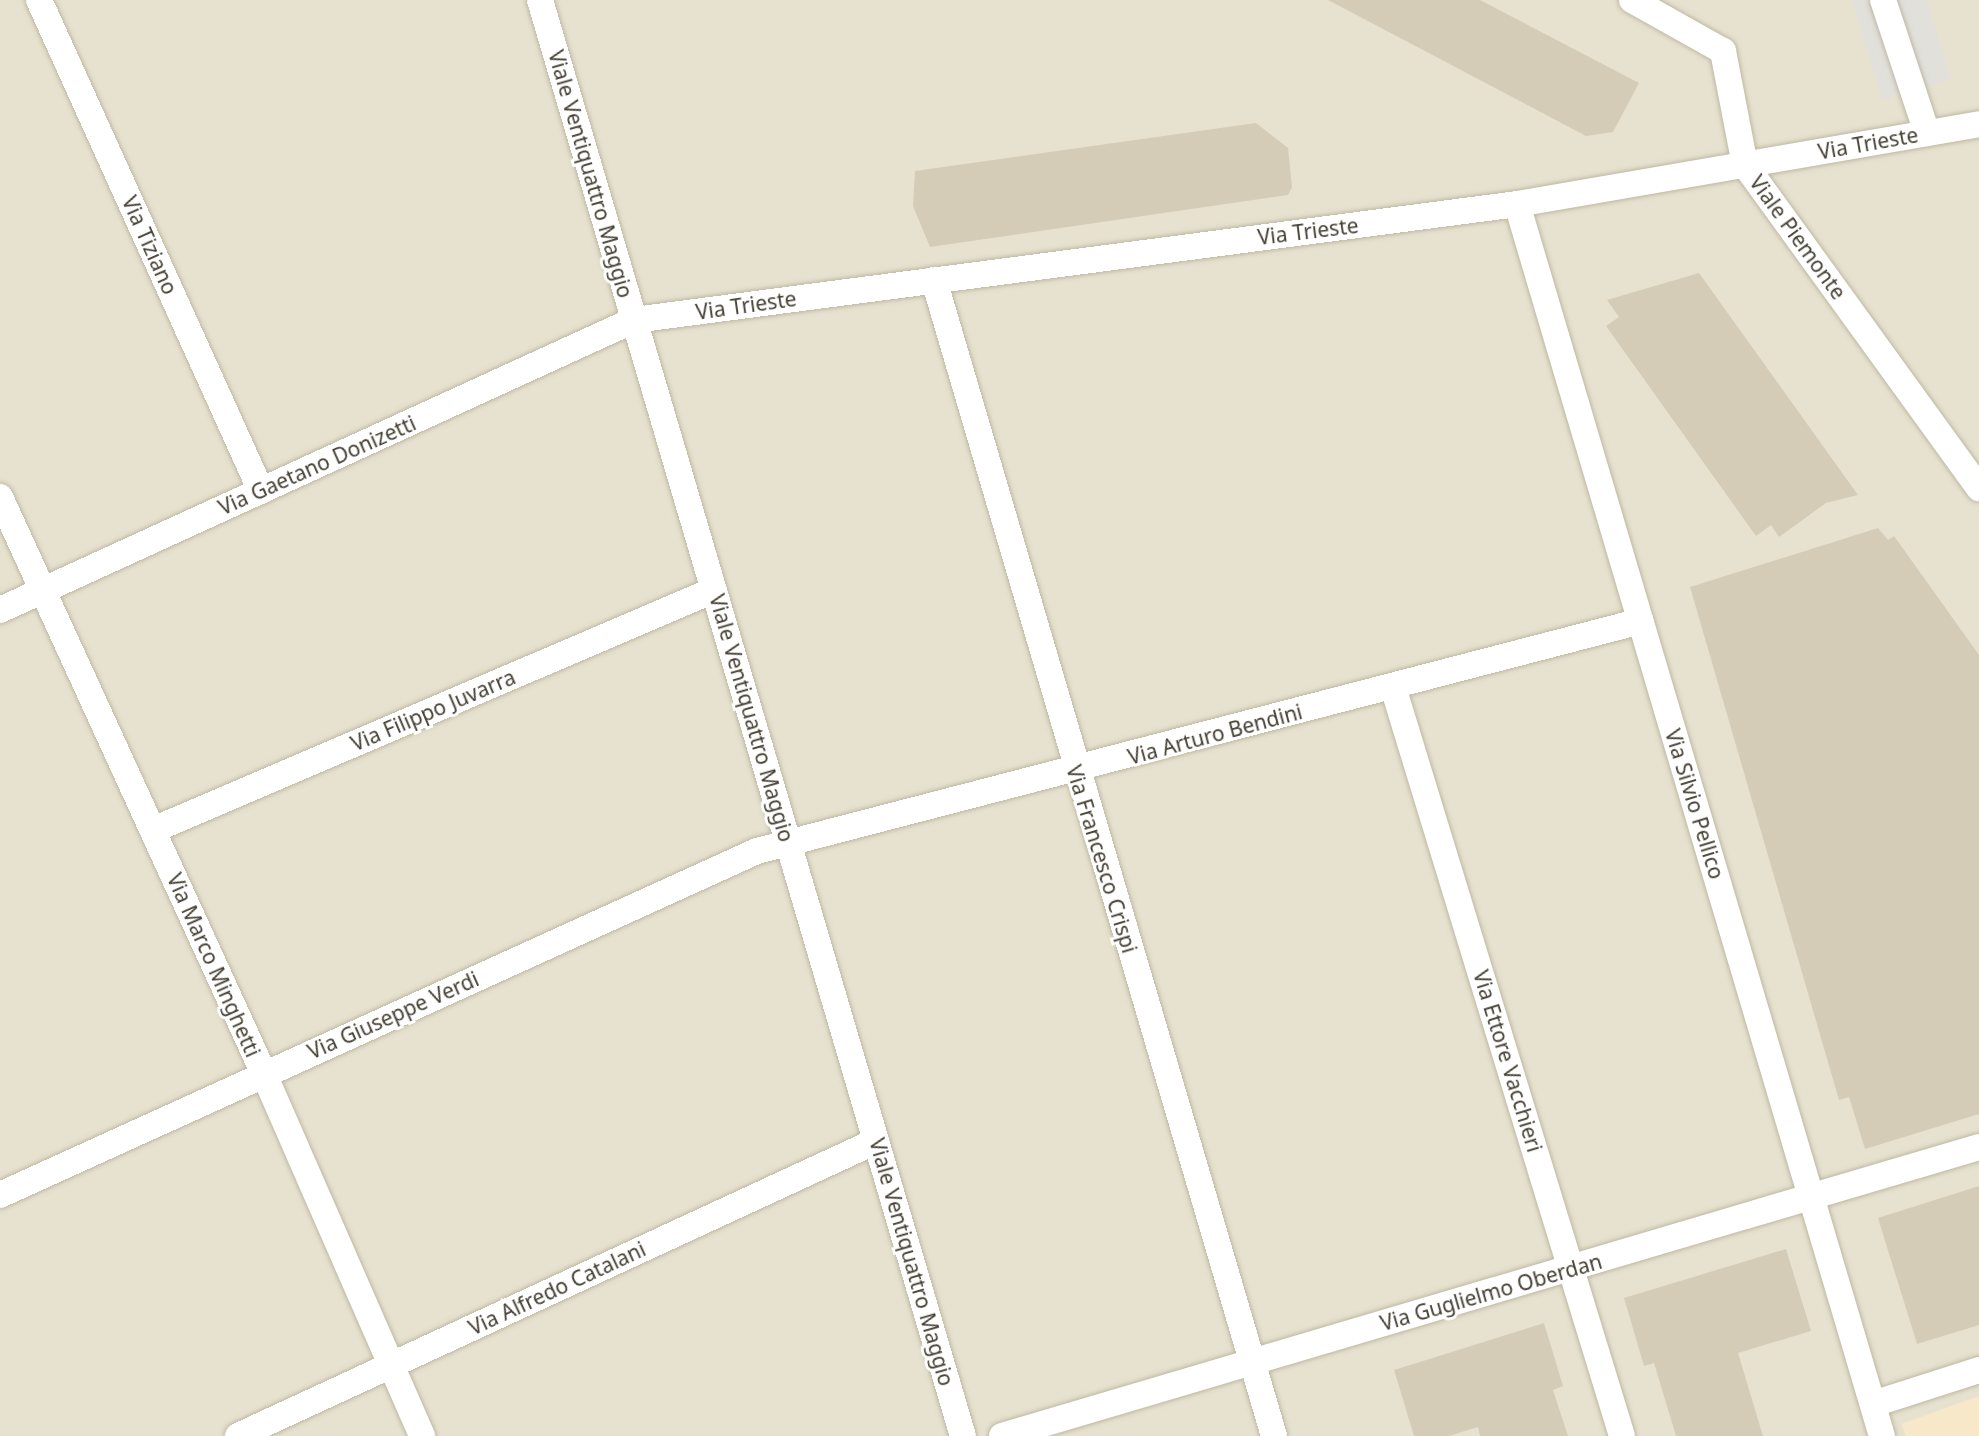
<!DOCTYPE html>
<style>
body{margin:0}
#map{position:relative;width:1979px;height:1436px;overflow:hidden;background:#f2efe1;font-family:"Noto Sans",sans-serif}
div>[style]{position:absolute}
.residential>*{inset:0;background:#e7e2cf}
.commercial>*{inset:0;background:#f7e8ca}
.parking>*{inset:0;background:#e2e0db}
.building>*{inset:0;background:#d4ccb6}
.roads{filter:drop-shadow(0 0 2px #beb8a4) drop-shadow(0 0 2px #beb8a4)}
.street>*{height:26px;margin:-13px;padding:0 13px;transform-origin:13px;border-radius:13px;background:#fff}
span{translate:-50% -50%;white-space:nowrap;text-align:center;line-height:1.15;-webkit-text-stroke:6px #fff;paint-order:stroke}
.street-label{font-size:21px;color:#443f32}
</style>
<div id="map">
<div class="residential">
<i style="clip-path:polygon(0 0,534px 0,627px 318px,0 602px)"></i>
<i style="clip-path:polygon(548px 0,1979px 0,1979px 1436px,970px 1436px)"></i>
<i style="clip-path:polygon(628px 332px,953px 1436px,0 1436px,0 621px)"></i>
</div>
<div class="commercial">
<i style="clip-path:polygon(1979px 1396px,1979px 1436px,1906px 1436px,1901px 1424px)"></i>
</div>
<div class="parking">
<i style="clip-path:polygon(1852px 0,1927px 0,1951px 79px,1882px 100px)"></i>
</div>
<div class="building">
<i style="clip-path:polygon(1328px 0,1480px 0,1639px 83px,1613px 132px,1586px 136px)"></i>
<i style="clip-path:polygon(1256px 123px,1288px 148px,1292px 187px,1288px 195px,930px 247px,913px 206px,915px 171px)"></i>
<i style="clip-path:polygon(1699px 273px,1858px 495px,1826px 503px,1779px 537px,1771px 525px,1756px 536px,1606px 326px,1619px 317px,1607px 300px)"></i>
<i style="clip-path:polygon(1878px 528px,1888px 540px,1894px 536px,1979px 655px,1979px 1114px,1865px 1149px,1849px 1097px,1839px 1100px,1690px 587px)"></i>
<i style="clip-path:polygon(1979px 1186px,1979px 1325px,1917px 1344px,1878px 1218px)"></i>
<i style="clip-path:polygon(1786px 1249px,1811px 1331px,1738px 1353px,1763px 1436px,1676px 1436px,1654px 1363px,1644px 1366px,1624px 1298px)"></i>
<i style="clip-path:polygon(1544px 1323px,1563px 1386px,1553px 1390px,1568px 1436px,1480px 1436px,1478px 1427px,1449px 1436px,1414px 1436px,1394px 1370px)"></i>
</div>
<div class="roads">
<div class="street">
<i style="left:39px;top:0;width:539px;rotate:65.67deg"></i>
<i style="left:540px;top:0;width:1497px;rotate:73.59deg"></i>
<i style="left:1632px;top:0;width:104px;rotate:29.3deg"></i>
<i style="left:1723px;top:51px;width:116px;rotate:79.1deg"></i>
<i style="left:1745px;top:165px;width:399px;rotate:54.1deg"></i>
<i style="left:1883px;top:0;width:140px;rotate:71.7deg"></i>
<i style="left:1517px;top:204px;width:1285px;rotate:73.5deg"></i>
<i style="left:934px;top:280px;width:1205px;rotate:73.61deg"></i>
<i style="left:0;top:497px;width:635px;rotate:65.41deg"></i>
<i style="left:264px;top:1074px;width:395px;rotate:66.4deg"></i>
<i style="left:0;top:610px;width:697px;rotate:-24.58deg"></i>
<i style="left:634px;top:320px;width:891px;rotate:-7.48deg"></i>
<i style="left:1517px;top:204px;width:469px;rotate:-9.8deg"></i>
<i style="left:1393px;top:687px;width:783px;rotate:73deg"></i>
<i style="left:153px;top:830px;width:610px;rotate:-23.16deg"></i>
<i style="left:0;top:1195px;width:831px;rotate:-24.44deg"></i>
<i style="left:757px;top:851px;width:913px;rotate:-14.58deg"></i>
<i style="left:1873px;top:1404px;width:111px;rotate:-17.8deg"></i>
<i style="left:238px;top:1436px;width:703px;rotate:-24.81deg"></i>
<i style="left:1002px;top:1436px;width:1019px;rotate:-16.48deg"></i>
</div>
</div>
<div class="street-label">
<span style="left:1868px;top:143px;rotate:-10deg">Via Trieste</span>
<span style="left:591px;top:174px;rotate:74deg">Viale Ventiquattro Maggio</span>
<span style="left:1308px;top:231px;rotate:-7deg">Via Trieste</span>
<span style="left:1798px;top:237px;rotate:54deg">Viale Piemonte</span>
<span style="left:150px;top:245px;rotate:66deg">Via Tiziano</span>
<span style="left:746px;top:305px;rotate:-8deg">Via Trieste</span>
<span style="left:317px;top:465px;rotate:-24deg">Via Gaetano Donizetti</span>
<span style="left:433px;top:710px;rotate:-23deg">Via Filippo Juvarra</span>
<span style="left:752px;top:718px;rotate:74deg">Viale Ventiquattro Maggio</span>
<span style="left:1215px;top:734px;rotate:-15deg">Via Arturo Bendini</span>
<span style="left:1695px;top:804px;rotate:73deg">Via Silvio Pellico</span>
<span style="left:1102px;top:859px;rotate:73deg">Via Francesco Crispi</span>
<span style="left:214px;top:965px;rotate:66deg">Via Marco Minghetti</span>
<span style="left:393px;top:1015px;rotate:-24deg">Via Giuseppe Verdi</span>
<span style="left:1508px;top:1061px;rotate:73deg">Via Ettore Vacchieri</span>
<span style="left:912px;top:1262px;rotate:74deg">Viale Ventiquattro Maggio</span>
<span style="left:557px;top:1288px;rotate:-25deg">Via Alfredo Catalani</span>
<span style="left:1491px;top:1292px;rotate:-16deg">Via Guglielmo Oberdan</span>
</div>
</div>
